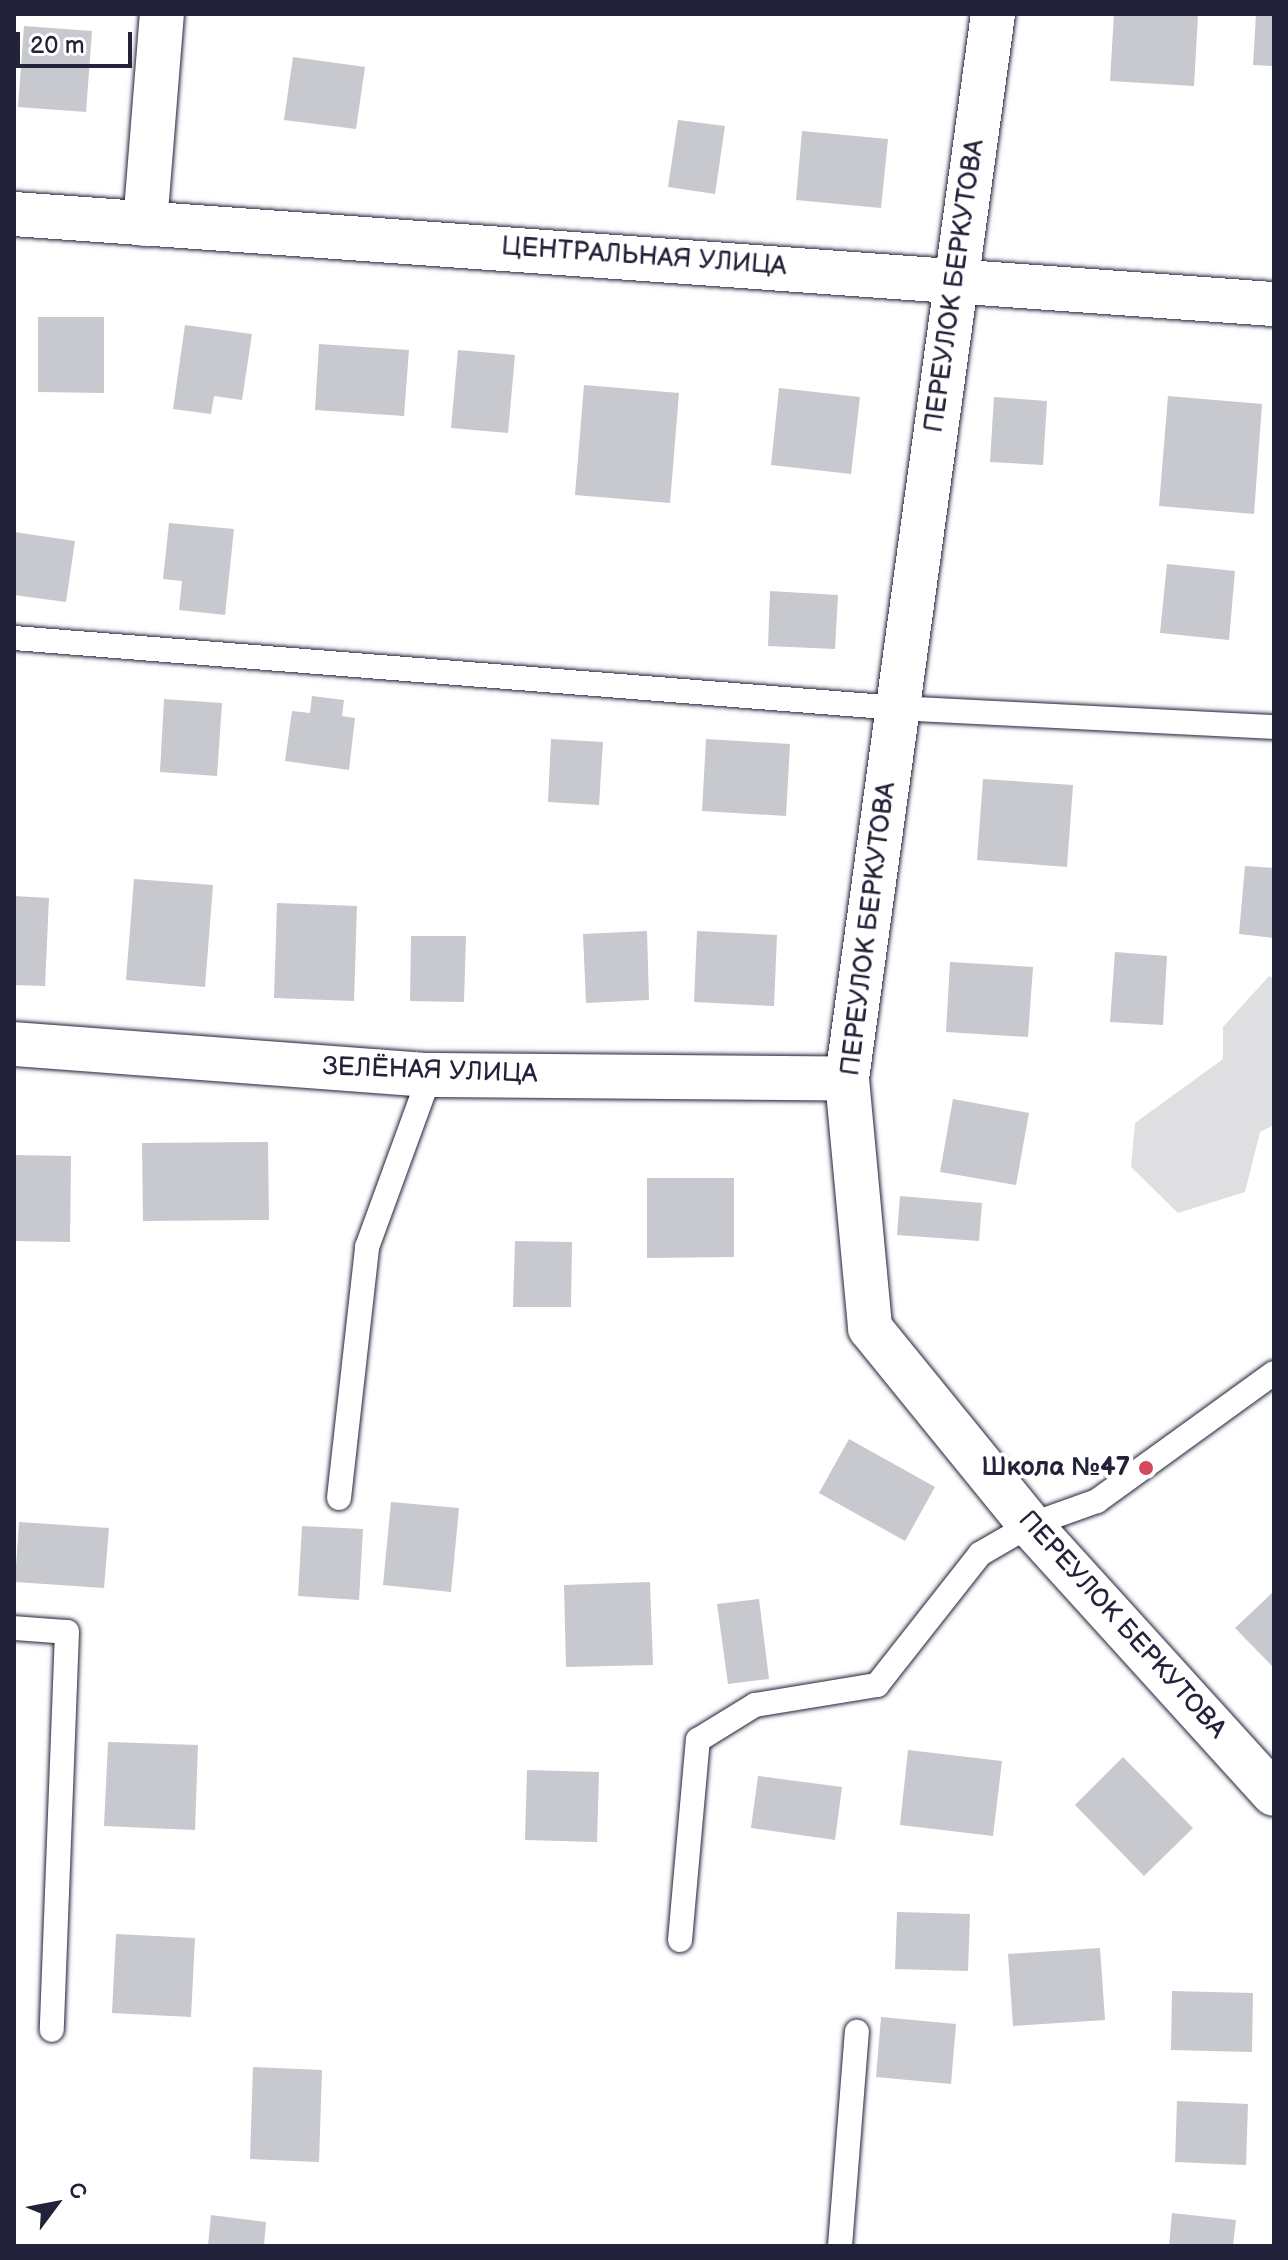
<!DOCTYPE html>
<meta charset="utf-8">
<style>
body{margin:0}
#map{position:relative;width:1288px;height:2260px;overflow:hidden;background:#fff;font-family:"Balsamiq Sans",sans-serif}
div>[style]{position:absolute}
.green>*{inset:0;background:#dfdfe2}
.building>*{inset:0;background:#c8c8cf}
.roads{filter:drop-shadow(0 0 2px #22223b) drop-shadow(0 0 2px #22223b)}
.service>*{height:24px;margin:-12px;padding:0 12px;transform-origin:12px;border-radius:12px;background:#fff}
.minor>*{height:44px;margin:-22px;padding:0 22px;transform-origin:22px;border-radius:22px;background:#fff}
.tertiary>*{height:44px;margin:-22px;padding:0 22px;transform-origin:22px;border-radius:22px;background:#fff}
.dots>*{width:22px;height:22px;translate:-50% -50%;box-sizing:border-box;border:4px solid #fff;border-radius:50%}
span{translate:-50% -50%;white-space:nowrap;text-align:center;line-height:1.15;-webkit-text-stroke:8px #fff;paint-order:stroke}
.street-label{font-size:26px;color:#22223b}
.poi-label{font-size:26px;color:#22223b;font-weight:700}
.right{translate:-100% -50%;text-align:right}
.frame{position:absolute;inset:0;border:16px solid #22223b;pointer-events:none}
.north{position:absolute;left:16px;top:2164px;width:80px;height:80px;-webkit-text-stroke:6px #fff;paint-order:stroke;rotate:58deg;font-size:22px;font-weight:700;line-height:32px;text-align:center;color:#22223b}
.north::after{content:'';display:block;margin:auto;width:28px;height:36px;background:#22223b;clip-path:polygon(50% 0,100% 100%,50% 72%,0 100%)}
.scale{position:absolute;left:16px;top:32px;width:116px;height:36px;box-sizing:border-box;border:4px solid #22223b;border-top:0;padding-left:10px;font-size:24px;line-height:28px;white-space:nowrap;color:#22223b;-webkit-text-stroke:6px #fff;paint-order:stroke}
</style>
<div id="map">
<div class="green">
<i style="clip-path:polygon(1269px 976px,1274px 978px,1274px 1125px,1260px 1132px,1245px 1192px,1178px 1213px,1131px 1167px,1135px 1123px,1223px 1059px,1223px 1027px)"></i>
</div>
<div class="building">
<i style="clip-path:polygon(1114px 14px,1198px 15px,1194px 86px,1110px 81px)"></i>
<i style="clip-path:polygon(1256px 14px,1274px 14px,1274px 66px,1253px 65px)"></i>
<i style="clip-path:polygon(24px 26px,92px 31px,86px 112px,18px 107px)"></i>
<i style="clip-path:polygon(293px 57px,365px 67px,356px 129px,284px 120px)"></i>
<i style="clip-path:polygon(678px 120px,725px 126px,715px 194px,668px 187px)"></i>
<i style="clip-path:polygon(802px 131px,888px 139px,881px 208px,796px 200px)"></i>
<i style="clip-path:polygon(38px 317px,104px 317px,104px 393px,38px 392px)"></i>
<i style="clip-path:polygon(185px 325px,252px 334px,242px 400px,214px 396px,211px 414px,173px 409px)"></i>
<i style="clip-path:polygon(319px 344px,409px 350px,404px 416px,315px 410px)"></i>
<i style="clip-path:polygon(458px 350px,515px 355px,508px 433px,451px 428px)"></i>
<i style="clip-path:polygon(584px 385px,679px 393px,670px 503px,575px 495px)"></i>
<i style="clip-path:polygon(779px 388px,860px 397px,851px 474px,771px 465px)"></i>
<i style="clip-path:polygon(1168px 396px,1262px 404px,1254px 514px,1159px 506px)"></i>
<i style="clip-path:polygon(994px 397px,1047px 401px,1043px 465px,990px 462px)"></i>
<i style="clip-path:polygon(169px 523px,234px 529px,225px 615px,179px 610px,182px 581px,163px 579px)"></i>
<i style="clip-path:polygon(14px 532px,75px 541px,66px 602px,14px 595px)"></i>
<i style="clip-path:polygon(1167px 564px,1235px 571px,1229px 640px,1160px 633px)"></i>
<i style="clip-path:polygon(770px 591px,838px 595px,835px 649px,768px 646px)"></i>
<i style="clip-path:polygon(312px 696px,344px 700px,342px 716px,355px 718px,349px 770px,285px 761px,292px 711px,310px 713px)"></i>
<i style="clip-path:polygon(164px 699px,222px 703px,217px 776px,160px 772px)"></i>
<i style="clip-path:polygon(551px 739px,603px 742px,599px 805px,548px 802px)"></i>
<i style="clip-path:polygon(706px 739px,790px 744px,786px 816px,702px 811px)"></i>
<i style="clip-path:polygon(983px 779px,1073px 785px,1067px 867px,977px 860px)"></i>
<i style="clip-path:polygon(1245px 866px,1274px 868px,1274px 938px,1239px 934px)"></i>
<i style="clip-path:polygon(134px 879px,213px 885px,205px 987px,126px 980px)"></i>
<i style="clip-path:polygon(14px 896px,49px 898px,45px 986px,14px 985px)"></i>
<i style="clip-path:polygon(277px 903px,357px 906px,354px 1001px,274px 998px)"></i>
<i style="clip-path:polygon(647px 931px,649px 1000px,586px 1003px,583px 934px)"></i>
<i style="clip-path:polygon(697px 931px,777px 935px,774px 1006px,694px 1002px)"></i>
<i style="clip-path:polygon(411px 936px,466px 936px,464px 1002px,410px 1001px)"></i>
<i style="clip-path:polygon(1115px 952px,1167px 956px,1163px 1025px,1110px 1022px)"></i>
<i style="clip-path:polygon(950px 962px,1033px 967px,1028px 1037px,946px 1032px)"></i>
<i style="clip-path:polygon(953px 1099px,1029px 1113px,1016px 1185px,940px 1172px)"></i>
<i style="clip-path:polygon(268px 1142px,269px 1220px,143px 1221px,142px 1143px)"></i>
<i style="clip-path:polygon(14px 1155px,71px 1156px,70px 1242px,14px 1241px)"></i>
<i style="clip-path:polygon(647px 1178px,734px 1178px,734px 1257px,647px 1258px)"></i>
<i style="clip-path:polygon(900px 1196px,982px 1203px,979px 1241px,897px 1235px)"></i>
<i style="clip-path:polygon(515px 1241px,572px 1242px,571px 1307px,513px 1307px)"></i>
<i style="clip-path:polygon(849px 1439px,935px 1487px,905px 1541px,819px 1493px)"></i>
<i style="clip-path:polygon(391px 1502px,459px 1508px,451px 1592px,383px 1585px)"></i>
<i style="clip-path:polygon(19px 1522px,109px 1528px,104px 1588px,15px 1582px)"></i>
<i style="clip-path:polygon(302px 1526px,363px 1529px,359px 1600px,298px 1596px)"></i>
<i style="clip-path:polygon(650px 1582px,653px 1665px,566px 1667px,564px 1585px)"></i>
<i style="clip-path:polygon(1274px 1591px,1274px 1668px,1235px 1628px)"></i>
<i style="clip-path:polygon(759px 1599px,769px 1679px,728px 1684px,717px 1604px)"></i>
<i style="clip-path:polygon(108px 1742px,198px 1745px,195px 1830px,104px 1826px)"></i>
<i style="clip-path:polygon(908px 1750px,1002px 1761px,993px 1836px,900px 1825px)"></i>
<i style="clip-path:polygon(1123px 1757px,1193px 1828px,1144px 1876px,1075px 1805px)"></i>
<i style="clip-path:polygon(527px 1770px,599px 1772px,597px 1842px,525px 1840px)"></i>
<i style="clip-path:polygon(758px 1776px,842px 1787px,835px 1840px,751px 1828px)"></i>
<i style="clip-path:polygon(897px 1912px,970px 1914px,968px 1971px,895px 1969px)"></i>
<i style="clip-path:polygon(116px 1934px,195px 1938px,191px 2017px,112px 2013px)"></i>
<i style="clip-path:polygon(1100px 1948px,1105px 2020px,1013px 2026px,1008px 1954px)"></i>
<i style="clip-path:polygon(1172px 1991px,1253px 1993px,1252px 2052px,1171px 2050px)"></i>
<i style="clip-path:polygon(881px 2017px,956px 2024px,951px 2084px,876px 2077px)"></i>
<i style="clip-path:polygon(253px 2067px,322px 2070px,319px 2162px,250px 2159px)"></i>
<i style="clip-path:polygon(1177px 2101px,1248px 2104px,1246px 2165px,1175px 2162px)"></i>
<i style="clip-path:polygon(1172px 2213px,1236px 2220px,1233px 2246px,1169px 2246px)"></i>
<i style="clip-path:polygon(211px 2215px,266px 2222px,264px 2246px,208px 2246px)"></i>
</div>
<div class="roads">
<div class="service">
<i style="left:14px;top:638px;width:887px;rotate:4.53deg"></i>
<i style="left:898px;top:708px;width:376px;rotate:2.9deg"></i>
<i style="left:339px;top:1498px;width:253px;rotate:-83.6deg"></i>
<i style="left:367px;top:1247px;width:183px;rotate:-69.9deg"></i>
<i style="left:14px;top:1628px;width:53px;rotate:4.3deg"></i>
<i style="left:67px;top:1632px;width:398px;rotate:92.2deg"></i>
<i style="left:680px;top:1940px;width:201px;rotate:-84.9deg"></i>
<i style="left:698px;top:1740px;width:67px;rotate:-31.6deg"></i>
<i style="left:755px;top:1705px;width:124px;rotate:-9.3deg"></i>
<i style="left:877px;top:1685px;width:167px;rotate:-51.8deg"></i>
<i style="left:980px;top:1554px;width:58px;rotate:-30.1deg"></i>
<i style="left:1030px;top:1525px;width:71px;rotate:-19.7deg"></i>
<i style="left:1097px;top:1501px;width:218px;rotate:-35.9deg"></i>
<i style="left:840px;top:2246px;width:215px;rotate:-85.5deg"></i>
</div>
<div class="minor">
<i style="left:993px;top:14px;width:1075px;rotate:97.81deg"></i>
<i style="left:847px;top:1079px;width:250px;rotate:84.7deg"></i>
<i style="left:870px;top:1328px;width:254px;rotate:50.9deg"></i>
<i style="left:1030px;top:1525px;width:363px;rotate:47.8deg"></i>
<i style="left:145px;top:224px;width:211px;rotate:-85.4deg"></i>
<i style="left:14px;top:1044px;width:417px;rotate:4.3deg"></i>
<i style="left:430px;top:1075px;width:417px;rotate:0.5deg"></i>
</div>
<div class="tertiary">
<i style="left:14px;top:214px;width:1263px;rotate:4.09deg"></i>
</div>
</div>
<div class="dots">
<i style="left:1146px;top:1468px;background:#d1495b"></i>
</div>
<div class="street-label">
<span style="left:644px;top:257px;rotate:4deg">ЦЕНТРАЛЬНАЯ УЛИЦА</span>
<span style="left:955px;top:286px;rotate:-82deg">ПЕРЕУЛОК БЕРКУТОВА</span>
<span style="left:869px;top:929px;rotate:-83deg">ПЕРЕУЛОК БЕРКУТОВА</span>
<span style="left:430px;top:1071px;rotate:2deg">ЗЕЛЁНАЯ УЛИЦА</span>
<span style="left:1122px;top:1625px;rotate:48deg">ПЕРЕУЛОК БЕРКУТОВА</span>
</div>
<div class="poi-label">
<span class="right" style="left:1130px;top:1468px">Школа №47</span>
</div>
<div class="frame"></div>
<div class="north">С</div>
<div class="scale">20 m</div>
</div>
